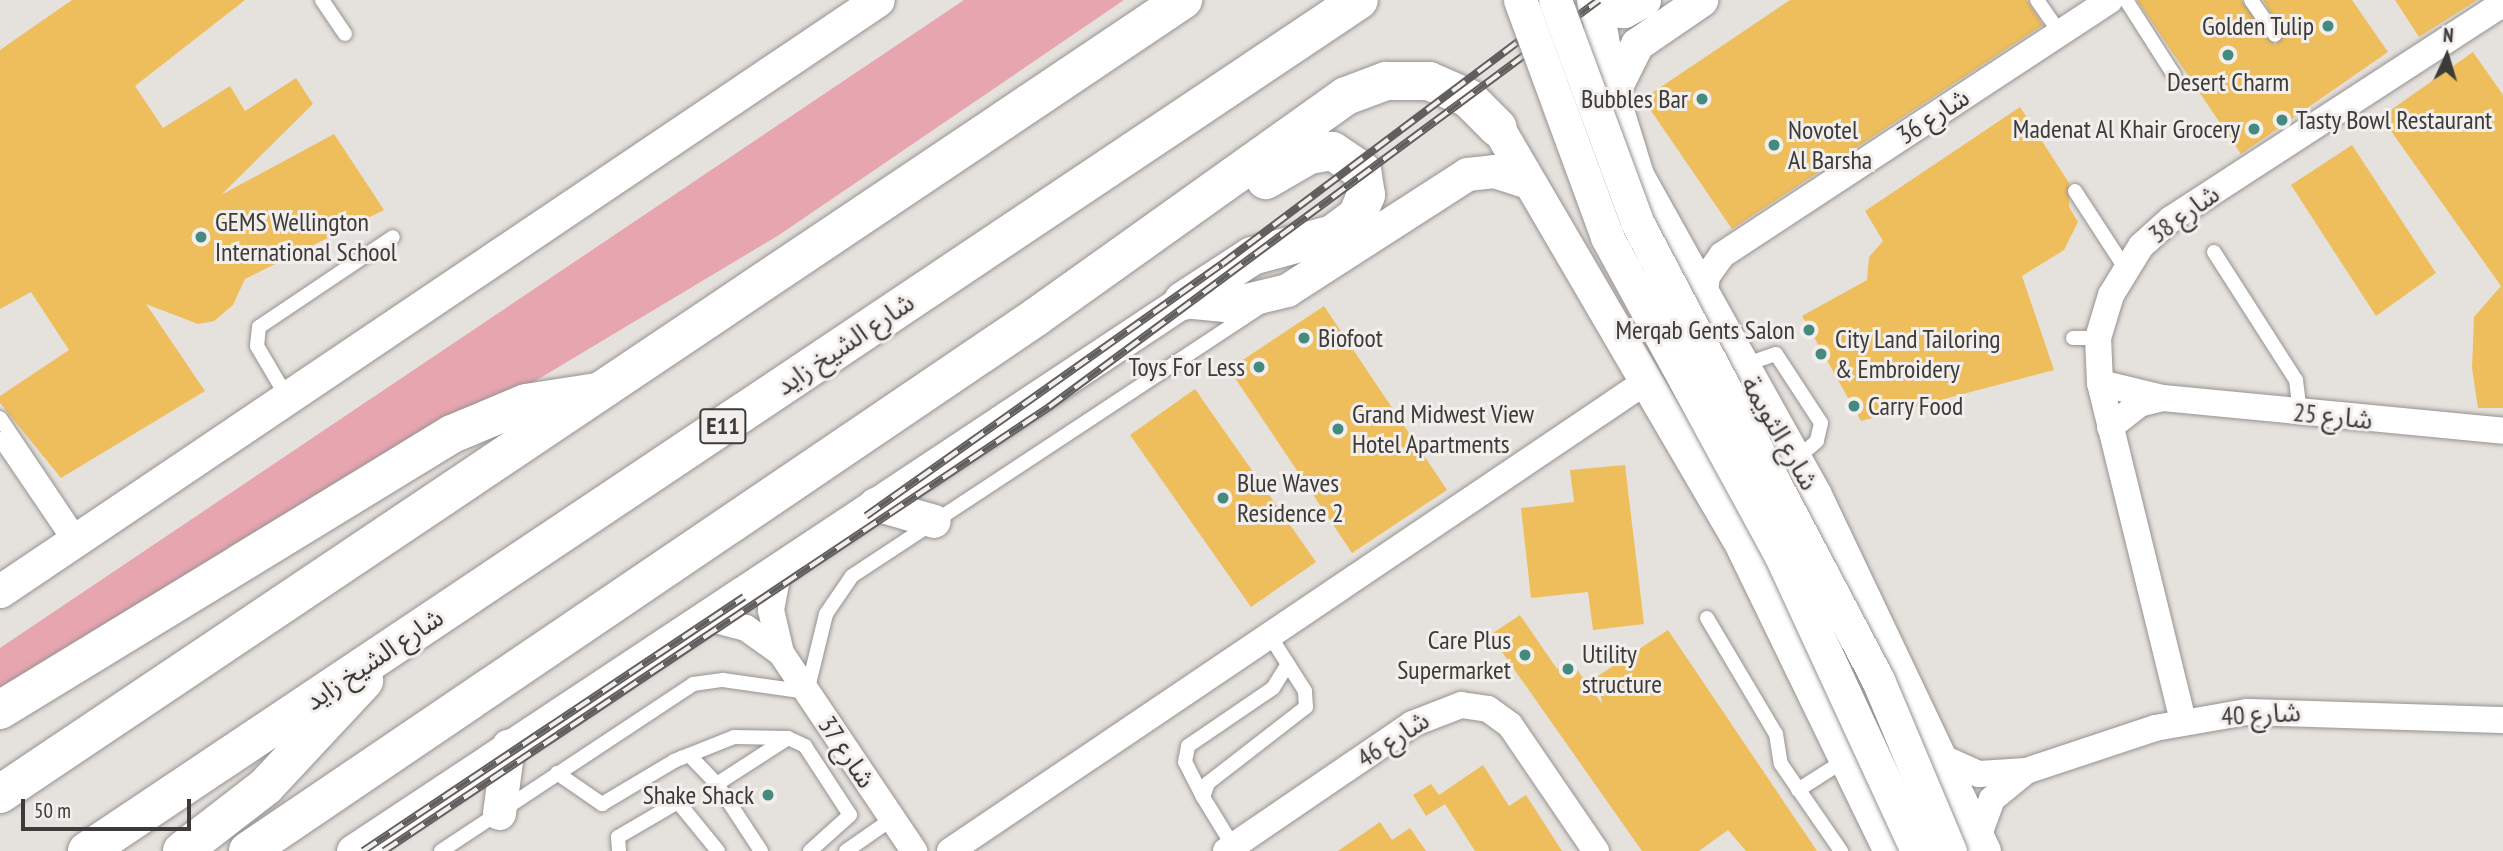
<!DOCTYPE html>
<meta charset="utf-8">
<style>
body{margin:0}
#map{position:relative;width:2503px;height:851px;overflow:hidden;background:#e5e1dd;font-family:"PT Sans Narrow","Noto Sans Arabic",sans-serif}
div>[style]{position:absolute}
.green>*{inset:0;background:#e7a5b0}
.building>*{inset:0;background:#efbe5c}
.roads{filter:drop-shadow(0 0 2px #96928f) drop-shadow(0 0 2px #96928f)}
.service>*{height:14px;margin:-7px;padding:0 7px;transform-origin:7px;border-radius:7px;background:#fff}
.minor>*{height:26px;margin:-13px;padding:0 13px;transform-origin:13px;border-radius:13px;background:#fff}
.tertiary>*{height:33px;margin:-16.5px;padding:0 16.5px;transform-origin:16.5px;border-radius:16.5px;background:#fff}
.motorway>*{height:38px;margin:-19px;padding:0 19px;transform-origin:19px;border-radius:19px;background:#fff}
.rail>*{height:8px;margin-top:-4px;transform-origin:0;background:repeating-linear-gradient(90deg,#f2eeeb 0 16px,#615f5d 0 32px);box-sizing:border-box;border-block:2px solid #615f5d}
.bridges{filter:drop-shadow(0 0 2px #96928f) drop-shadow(0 0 2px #96928f)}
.tertiary-bridge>*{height:33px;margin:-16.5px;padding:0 16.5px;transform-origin:16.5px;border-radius:16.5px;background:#fff}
.dots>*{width:19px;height:19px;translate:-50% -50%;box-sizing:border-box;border:4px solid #f2eeeb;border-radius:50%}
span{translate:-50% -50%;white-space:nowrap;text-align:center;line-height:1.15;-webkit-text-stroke:6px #f2eeeb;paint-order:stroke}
.shield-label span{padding:2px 5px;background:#f2eeeb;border:2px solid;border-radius:5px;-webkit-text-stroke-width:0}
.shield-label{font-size:24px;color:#3c3b39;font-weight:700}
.poi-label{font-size:26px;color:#3c3b39}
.right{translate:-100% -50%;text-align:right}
.left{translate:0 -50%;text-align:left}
.street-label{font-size:26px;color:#3c3b39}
.north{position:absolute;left:2412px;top:21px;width:70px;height:70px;-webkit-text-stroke:5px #f2eeeb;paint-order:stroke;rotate:4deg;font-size:19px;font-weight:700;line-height:28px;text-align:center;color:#3c3b39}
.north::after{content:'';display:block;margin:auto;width:24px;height:32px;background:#3c3b39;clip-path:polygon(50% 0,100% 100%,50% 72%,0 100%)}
.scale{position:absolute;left:21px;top:799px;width:170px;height:32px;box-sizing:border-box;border:4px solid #3c3b39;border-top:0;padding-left:9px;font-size:21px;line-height:24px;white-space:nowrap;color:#3c3b39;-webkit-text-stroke:5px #f2eeeb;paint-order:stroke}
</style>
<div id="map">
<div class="green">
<i style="clip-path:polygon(964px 0,1124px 0,779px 235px,124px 627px,0 691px,0 648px)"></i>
</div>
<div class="building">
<i style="clip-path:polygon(72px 0,245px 0,135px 86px,163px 128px,230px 86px,245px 111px,296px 78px,313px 104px,221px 195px,334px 134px,384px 210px,245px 279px,233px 305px,214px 321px,198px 324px,146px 304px,205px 391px,61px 478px,0 403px,0 396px,69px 350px,31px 292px,0 309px,0 50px)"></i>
<i style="clip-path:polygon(1790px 0,2027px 0,2043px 25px,1732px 229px,1643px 99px)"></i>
<i style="clip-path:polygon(2137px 0,2241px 0,2275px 45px,2284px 34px,2263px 0,2352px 0,2388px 52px,2241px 154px)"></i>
<i style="clip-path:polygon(2395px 0,2477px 0,2419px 37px)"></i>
<i style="clip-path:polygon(2473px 52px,2503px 95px,2503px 408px,2478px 408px,2472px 368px,2474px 317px,2501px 286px,2381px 117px)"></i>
<i style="clip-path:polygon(2020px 107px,2069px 183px,2069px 207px,2078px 222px,2064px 250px,2022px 276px,2054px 370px,1861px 421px,1802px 316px,1867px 280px,1869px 257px,1883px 241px,1865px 211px)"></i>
<i style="clip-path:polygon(2352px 145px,2436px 273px,2376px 316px,2291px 185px)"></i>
<i style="clip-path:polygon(1324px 306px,1447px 490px,1352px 553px,1229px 369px)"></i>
<i style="clip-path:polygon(1195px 389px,1316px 562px,1251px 607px,1130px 435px)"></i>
<i style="clip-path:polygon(1625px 465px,1644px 624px,1593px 630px,1588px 592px,1531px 598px,1521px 508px,1574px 502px,1570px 470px)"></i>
<i style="clip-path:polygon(1520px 615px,1557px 669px,1570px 660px,1602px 704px,1598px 676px,1668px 630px,1817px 851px,1746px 851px,1728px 830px,1699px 851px,1642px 851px,1490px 635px)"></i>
<i style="clip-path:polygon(1483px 765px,1509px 806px,1526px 795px,1562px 851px,1475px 851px,1445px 804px,1426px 816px,1413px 795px,1431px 784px,1439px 795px)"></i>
<i style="clip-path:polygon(1380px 822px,1392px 840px,1410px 828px,1426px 851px,1338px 851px)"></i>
</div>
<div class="roads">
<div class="service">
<i style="left:322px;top:0;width:41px;rotate:55.9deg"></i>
<i style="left:2037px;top:0;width:40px;rotate:55.1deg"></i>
<i style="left:2126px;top:0;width:89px;rotate:57.4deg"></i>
<i style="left:2251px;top:0;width:42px;rotate:55.6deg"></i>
<i style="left:2075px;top:191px;width:92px;rotate:57deg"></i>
<i style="left:2214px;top:252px;width:152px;rotate:57.4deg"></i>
<i style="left:2296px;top:380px;width:32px;rotate:83deg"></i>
<i style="left:2073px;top:338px;width:25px"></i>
<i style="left:1741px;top:366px;width:37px;rotate:-19deg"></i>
<i style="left:1776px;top:354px;width:82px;rotate:56.9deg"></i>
<i style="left:1821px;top:423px;width:18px;rotate:103deg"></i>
<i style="left:1817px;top:441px;width:29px;rotate:139deg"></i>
<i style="left:287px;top:397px;width:59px;rotate:-120.5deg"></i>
<i style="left:257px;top:346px;width:19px;rotate:-84deg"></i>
<i style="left:259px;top:327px;width:161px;rotate:-33.9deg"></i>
<i style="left:0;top:418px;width:143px;rotate:56.1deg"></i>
<i style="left:0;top:439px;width:127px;rotate:55.9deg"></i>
<i style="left:1707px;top:618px;width:135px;rotate:59.3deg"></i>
<i style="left:1776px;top:734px;width:30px;rotate:81deg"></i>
<i style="left:1781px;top:764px;width:106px;rotate:55.4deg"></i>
<i style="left:788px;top:738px;width:19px;rotate:25deg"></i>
<i style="left:805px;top:746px;width:82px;rotate:56.9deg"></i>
<i style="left:850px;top:815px;width:54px;rotate:138deg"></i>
<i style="left:557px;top:773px;width:55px;rotate:34.6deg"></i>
<i style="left:602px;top:804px;width:84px;rotate:-30.8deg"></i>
<i style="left:674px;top:761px;width:8px;rotate:-23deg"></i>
<i style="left:681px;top:758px;width:9px;rotate:-21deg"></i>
<i style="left:689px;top:755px;width:48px;rotate:-21.8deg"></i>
<i style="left:734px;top:737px;width:54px;rotate:1.1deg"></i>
<i style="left:788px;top:738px;width:85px;rotate:147.1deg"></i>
<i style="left:717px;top:784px;width:40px;rotate:-134deg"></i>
<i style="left:717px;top:784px;width:80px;rotate:56.7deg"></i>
<i style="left:1798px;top:790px;width:56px;rotate:-32.6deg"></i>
<i style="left:1203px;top:797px;width:39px;rotate:-117deg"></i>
<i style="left:1185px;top:762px;width:16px;rotate:-79deg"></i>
<i style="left:1188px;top:746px;width:103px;rotate:-34.3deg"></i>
<i style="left:1273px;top:688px;width:28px;rotate:-58deg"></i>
<i style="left:1233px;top:846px;width:57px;rotate:-121.5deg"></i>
<i style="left:1203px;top:797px;width:15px;rotate:-70deg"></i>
<i style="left:1208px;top:783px;width:124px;rotate:-37.8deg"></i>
<i style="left:1306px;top:707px;width:16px;rotate:-94deg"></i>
<i style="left:1305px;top:691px;width:69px;rotate:-122.5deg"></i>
<i style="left:441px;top:851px;width:302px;rotate:-33.5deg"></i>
<i style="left:693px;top:684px;width:30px;rotate:-8deg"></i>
<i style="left:723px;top:680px;width:85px;rotate:8.1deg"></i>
<i style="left:807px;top:692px;width:80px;rotate:-76.3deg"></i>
<i style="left:826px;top:614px;width:46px;rotate:-55.6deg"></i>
<i style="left:852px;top:576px;width:489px;rotate:-33.4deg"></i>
<i style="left:619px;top:851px;width:14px;rotate:-94deg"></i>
<i style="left:618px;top:837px;width:69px;rotate:-30.3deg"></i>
<i style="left:678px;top:802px;width:63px;rotate:50.8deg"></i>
<i style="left:846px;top:851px;width:56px;rotate:-34.8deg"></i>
</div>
<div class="minor">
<i style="left:1704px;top:300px;width:24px;rotate:-83deg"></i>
<i style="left:1707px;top:276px;width:26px;rotate:-54deg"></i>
<i style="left:1722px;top:255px;width:464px;rotate:-33.3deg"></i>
<i style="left:2100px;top:383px;width:65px;rotate:13.4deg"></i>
<i style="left:2110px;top:427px;width:37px;rotate:-38deg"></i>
<i style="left:2139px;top:404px;width:25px;rotate:-14deg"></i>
<i style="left:2163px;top:398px;width:342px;rotate:5.5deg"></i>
<i style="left:779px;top:568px;width:43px;rotate:100.8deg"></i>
<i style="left:771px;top:610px;width:44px;rotate:76.9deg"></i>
<i style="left:781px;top:653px;width:239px;rotate:56.1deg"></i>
<i style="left:704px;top:617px;width:43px;rotate:14.7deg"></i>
<i style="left:746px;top:628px;width:43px;rotate:35.5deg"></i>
<i style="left:2183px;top:721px;width:348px;rotate:-103.8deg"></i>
<i style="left:2100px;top:383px;width:45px;rotate:-92.5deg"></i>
<i style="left:2098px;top:338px;width:45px;rotate:-73.2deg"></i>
<i style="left:2111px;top:295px;width:57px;rotate:-58.5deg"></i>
<i style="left:2141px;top:246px;width:40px;rotate:-42deg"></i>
<i style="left:2171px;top:219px;width:396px;rotate:-33deg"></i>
<i style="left:1945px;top:759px;width:37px;rotate:24deg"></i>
<i style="left:1979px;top:774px;width:47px;rotate:-3.7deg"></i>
<i style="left:2026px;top:771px;width:136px;rotate:-18.4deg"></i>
<i style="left:2155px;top:728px;width:93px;rotate:-9.9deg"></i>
<i style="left:2247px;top:712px;width:256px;rotate:1.8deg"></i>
<i style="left:1978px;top:837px;width:40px;rotate:-69.8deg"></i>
<i style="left:1992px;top:799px;width:43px;rotate:-39.3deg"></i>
<i style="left:950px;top:851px;width:838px;rotate:-34.01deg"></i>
<i style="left:1226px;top:851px;width:225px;rotate:-34.3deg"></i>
<i style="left:1412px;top:724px;width:53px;rotate:-21.2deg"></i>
<i style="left:1461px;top:705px;width:27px;rotate:8deg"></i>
<i style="left:1488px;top:709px;width:27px;rotate:36deg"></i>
<i style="left:1510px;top:725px;width:153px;rotate:55.7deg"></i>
</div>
<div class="tertiary">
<i style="left:1644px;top:0;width:23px;rotate:151deg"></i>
<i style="left:1624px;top:11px;width:27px;rotate:-178deg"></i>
<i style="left:1597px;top:10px;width:85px;rotate:79.9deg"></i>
<i style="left:1612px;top:94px;width:85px;rotate:72.8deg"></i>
<i style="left:1637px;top:175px;width:366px;rotate:60.9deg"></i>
<i style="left:1815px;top:495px;width:394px;rotate:64.6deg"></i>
<i style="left:1612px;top:94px;width:56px;rotate:-63.4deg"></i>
<i style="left:1637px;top:44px;width:78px;rotate:-34.5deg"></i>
<i style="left:1498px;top:128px;width:475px;rotate:59.7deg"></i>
<i style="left:1738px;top:538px;width:348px;rotate:64.1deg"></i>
<i style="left:875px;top:504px;width:61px;rotate:16.1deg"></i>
<i style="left:0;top:591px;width:1058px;rotate:-33.95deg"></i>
<i style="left:499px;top:813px;width:68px;rotate:-82.3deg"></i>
<i style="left:353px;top:851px;width:996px;rotate:-33.53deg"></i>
<i style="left:1183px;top:301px;width:42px;rotate:5.4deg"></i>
<i style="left:1225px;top:305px;width:64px;rotate:-13.6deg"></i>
<i style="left:1287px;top:290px;width:214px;rotate:-32.8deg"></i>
<i style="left:1467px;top:174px;width:27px;rotate:-6deg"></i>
<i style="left:1494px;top:171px;width:36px;rotate:18deg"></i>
</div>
<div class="motorway">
<i style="left:1596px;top:0;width:10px;rotate:84deg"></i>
<i style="left:1183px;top:301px;width:82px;rotate:-33.1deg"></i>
<i style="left:1252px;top:256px;width:84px;rotate:-15.2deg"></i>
<i style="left:1333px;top:234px;width:30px;rotate:-37deg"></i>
<i style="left:1357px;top:216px;width:23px;rotate:-67deg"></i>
<i style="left:1366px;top:195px;width:24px;rotate:-99deg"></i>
<i style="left:1362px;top:171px;width:36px;rotate:-146deg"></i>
<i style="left:1332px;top:151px;width:23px;rotate:170deg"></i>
<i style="left:1309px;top:155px;width:50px;rotate:149.8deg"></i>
<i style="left:0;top:710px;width:530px;rotate:-31.41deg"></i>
<i style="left:452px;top:434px;width:80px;rotate:-22.7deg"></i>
<i style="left:526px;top:403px;width:72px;rotate:-8.8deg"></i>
<i style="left:0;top:794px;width:1425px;rotate:-33.87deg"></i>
<i style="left:87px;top:851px;width:1530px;rotate:-33.78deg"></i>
<i style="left:182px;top:851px;width:106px;rotate:-37.7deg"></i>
<i style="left:266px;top:786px;width:144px;rotate:-47deg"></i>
<i style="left:248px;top:851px;width:952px;rotate:-34.12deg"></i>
<i style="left:1036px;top:317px;width:381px;rotate:-35.5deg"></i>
<i style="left:1346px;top:96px;width:43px;rotate:-20.6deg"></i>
<i style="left:1386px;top:81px;width:43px"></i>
<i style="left:1429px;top:81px;width:43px;rotate:23.6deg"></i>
<i style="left:1468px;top:98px;width:42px;rotate:45deg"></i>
</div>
</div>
<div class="rail">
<i style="left:866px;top:516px;width:436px;rotate:-35.3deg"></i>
<i style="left:1222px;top:264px;width:439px;rotate:-36.9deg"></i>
<i style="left:363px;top:851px;width:458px;rotate:-33.7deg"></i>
<i style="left:384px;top:851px;width:800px;rotate:-33.73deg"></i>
<i style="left:1049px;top:407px;width:684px;rotate:-36.5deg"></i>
</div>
<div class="bridges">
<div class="tertiary-bridge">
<i style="left:1520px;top:0;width:252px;rotate:69.8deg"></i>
<i style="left:1607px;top:237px;width:361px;rotate:61.4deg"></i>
<i style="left:1780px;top:554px;width:327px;rotate:65.2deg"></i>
<i style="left:1555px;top:0;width:237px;rotate:69.7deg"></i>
<i style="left:1637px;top:222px;width:518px;rotate:62.25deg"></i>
<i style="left:1878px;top:680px;width:186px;rotate:67.2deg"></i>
</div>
</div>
<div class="dots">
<i style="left:2328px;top:26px;background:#458a7f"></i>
<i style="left:2228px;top:55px;background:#458a7f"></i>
<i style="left:1702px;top:99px;background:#458a7f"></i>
<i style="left:2282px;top:120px;background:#458a7f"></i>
<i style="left:2254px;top:129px;background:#458a7f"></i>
<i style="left:1774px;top:145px;background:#458a7f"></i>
<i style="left:201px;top:237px;background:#458a7f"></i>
<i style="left:1809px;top:330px;background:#458a7f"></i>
<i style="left:1304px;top:338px;background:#458a7f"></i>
<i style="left:1821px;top:354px;background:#458a7f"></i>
<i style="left:1259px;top:367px;background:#458a7f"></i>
<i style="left:1854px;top:406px;background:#458a7f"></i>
<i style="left:1338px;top:429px;background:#458a7f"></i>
<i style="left:1223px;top:498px;background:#458a7f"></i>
<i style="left:1525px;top:655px;background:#458a7f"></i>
<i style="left:1568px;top:669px;background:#458a7f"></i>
<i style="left:768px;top:795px;background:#458a7f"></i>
</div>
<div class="shield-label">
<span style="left:723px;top:426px">E11</span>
</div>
<div class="poi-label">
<span class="right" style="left:2314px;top:26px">Golden Tulip</span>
<span style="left:2228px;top:82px">Desert Charm</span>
<span class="right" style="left:1688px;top:99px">Bubbles Bar</span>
<span class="left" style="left:2296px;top:120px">Tasty Bowl Restaurant</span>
<span class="right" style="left:2240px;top:129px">Madenat Al Khair Grocery</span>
<span class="left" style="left:1788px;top:145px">Novotel<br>Al Barsha</span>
<span class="left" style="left:215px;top:237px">GEMS Wellington<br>International School</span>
<span class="right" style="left:1795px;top:330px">Merqab Gents Salon</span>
<span class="left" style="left:1318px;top:338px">Biofoot</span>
<span class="left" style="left:1835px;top:354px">City Land Tailoring<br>&amp; Embroidery</span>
<span class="right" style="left:1245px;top:367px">Toys For Less</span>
<span class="left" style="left:1868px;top:406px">Carry Food</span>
<span class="left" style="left:1352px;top:429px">Grand Midwest View<br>Hotel Apartments</span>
<span class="left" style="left:1237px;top:498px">Blue Waves<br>Residence 2</span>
<span class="right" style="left:1511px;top:655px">Care Plus<br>Supermarket</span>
<span class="left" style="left:1582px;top:669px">Utility<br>structure</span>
<span class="right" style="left:754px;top:795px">Shake Shack</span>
</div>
<div class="street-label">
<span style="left:1933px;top:116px;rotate:-33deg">شارع 36</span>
<span style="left:2184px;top:214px;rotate:-36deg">شارع 38</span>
<span style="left:845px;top:344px;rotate:-34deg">شارع الشيخ زايد</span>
<span style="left:2333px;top:416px;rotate:6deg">شارع 25</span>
<span style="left:1780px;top:433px;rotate:60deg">شارع الثويمة</span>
<span style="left:374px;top:659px;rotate:-34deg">شارع الشيخ زايد</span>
<span style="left:2261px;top:714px;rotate:-3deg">شارع 40</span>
<span style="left:1393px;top:739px;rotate:-33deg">شارع 46</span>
<span style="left:847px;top:752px;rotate:56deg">شارع 37</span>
</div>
<div class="north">N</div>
<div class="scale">50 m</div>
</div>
